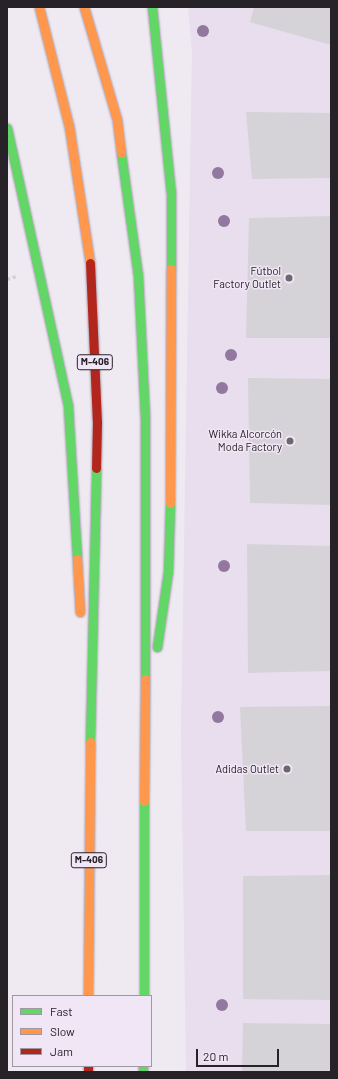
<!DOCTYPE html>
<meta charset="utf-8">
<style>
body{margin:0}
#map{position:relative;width:338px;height:1079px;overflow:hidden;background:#efeaf2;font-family:Barlow,sans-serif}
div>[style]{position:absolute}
.built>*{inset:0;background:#e8deed}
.building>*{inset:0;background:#d6d3d8}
.path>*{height:2.5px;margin-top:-1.25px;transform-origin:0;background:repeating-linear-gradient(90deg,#cfcccf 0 3px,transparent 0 6px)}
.roads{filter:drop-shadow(0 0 1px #ada2b2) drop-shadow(0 0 1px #ada2b2)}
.fast>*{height:9px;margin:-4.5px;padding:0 4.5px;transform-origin:4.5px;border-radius:4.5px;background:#63d668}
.slow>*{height:9px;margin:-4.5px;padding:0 4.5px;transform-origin:4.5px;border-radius:4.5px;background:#ff974d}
.jam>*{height:9px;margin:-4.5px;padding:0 4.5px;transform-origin:4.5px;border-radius:4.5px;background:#b3261e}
.trees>*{width:12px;height:12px;margin:-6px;border-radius:50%;background:#92789e}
.dots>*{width:11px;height:11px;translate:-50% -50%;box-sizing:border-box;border:2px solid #f0e6f5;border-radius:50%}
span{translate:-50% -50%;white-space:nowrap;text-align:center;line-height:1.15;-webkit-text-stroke:3px #f0e6f5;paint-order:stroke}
.shield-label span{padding:1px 3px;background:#f0e6f5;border:1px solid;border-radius:3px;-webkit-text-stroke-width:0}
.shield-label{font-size:10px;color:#262228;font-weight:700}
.poi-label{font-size:11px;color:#262228}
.right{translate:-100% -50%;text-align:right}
.frame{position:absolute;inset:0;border:8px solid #262228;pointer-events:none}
.legend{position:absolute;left:12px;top:995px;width:140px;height:72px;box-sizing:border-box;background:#f0e6f5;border:1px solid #9f98a3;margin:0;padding:5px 7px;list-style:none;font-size:12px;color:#262228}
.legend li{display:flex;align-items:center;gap:8px;height:20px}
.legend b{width:20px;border:1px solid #9f98a3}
.scale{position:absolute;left:196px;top:1049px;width:83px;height:18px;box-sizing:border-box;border:2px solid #262228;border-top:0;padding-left:5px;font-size:12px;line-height:14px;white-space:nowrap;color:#262228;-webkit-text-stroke:3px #f0e6f5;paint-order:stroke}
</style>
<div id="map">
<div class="built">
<i style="clip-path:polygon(188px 7px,331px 7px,331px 1072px,186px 1072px,181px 731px,192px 52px)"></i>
</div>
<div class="building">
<i style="clip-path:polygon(254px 7px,331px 7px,331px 45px,250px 22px)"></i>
<i style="clip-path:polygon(246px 112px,331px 113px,331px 178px,252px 179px)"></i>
<i style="clip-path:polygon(331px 216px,331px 338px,246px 338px,249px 218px)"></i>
<i style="clip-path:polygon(248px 378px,331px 379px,331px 505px,250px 503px)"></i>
<i style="clip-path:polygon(247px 544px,331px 546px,331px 671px,248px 673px)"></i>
<i style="clip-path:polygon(331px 706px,331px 831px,246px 831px,240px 707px)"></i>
<i style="clip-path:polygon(331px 875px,331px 1000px,243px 999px,243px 876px)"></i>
<i style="clip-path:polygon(243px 1023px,331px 1024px,331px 1072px,242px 1072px)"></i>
</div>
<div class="path">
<i style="left:7px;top:279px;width:9px;rotate:-18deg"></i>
</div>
<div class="roads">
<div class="fast">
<i style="left:152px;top:7px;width:187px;rotate:84.2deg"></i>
<i style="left:171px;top:193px;width:76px;rotate:90deg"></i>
<i style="left:7px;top:128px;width:285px;rotate:77.6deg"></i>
<i style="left:68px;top:406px;width:153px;rotate:86.6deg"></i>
<i style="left:121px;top:153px;width:123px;rotate:82.1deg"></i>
<i style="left:138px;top:275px;width:143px;rotate:87.2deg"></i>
<i style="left:145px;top:418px;width:261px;rotate:90deg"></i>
<i style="left:157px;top:647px;width:76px;rotate:-81.7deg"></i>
<i style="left:168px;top:572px;width:69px;rotate:-88.3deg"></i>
<i style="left:90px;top:742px;width:274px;rotate:-88.7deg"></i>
<i style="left:144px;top:996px;width:195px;rotate:-90deg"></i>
<i style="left:143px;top:1066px;width:6px;rotate:90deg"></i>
</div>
<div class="slow">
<i style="left:39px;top:7px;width:123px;rotate:75.9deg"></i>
<i style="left:69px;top:126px;width:139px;rotate:81.3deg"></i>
<i style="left:84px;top:7px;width:118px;rotate:73.7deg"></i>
<i style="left:117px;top:120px;width:33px;rotate:83deg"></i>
<i style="left:170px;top:503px;width:234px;rotate:-89.8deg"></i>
<i style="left:77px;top:559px;width:53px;rotate:86.8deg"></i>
<i style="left:144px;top:801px;width:122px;rotate:-89.5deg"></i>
<i style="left:88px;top:996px;width:254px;rotate:-89.5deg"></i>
</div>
<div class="jam">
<i style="left:90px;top:263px;width:159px;rotate:87.5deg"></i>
<i style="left:97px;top:422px;width:46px;rotate:91.2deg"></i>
<i style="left:88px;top:1066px;width:6px;rotate:90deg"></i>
</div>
</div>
<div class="trees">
<i style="left:203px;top:31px"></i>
<i style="left:218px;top:173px"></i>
<i style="left:224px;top:221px"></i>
<i style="left:231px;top:355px"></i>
<i style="left:222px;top:388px"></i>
<i style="left:224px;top:566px"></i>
<i style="left:218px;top:717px"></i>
<i style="left:222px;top:1005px"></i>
</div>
<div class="dots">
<i style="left:289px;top:278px;background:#6c686f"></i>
<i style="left:290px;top:441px;background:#6c686f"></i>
<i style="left:287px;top:769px;background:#6c686f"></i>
</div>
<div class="shield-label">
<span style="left:95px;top:362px">M-406</span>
<span style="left:89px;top:860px">M-406</span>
</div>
<div class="poi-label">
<span class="right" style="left:281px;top:278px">Fútbol<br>Factory Outlet</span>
<span class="right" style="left:282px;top:441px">Wikka Alcorcón<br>Moda Factory</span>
<span class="right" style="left:279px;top:769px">Adidas Outlet</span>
</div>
<div class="frame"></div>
<ul class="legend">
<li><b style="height:5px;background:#63d668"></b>Fast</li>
<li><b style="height:5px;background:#ff974d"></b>Slow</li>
<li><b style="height:5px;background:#b3261e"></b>Jam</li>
</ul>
<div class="scale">20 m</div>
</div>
